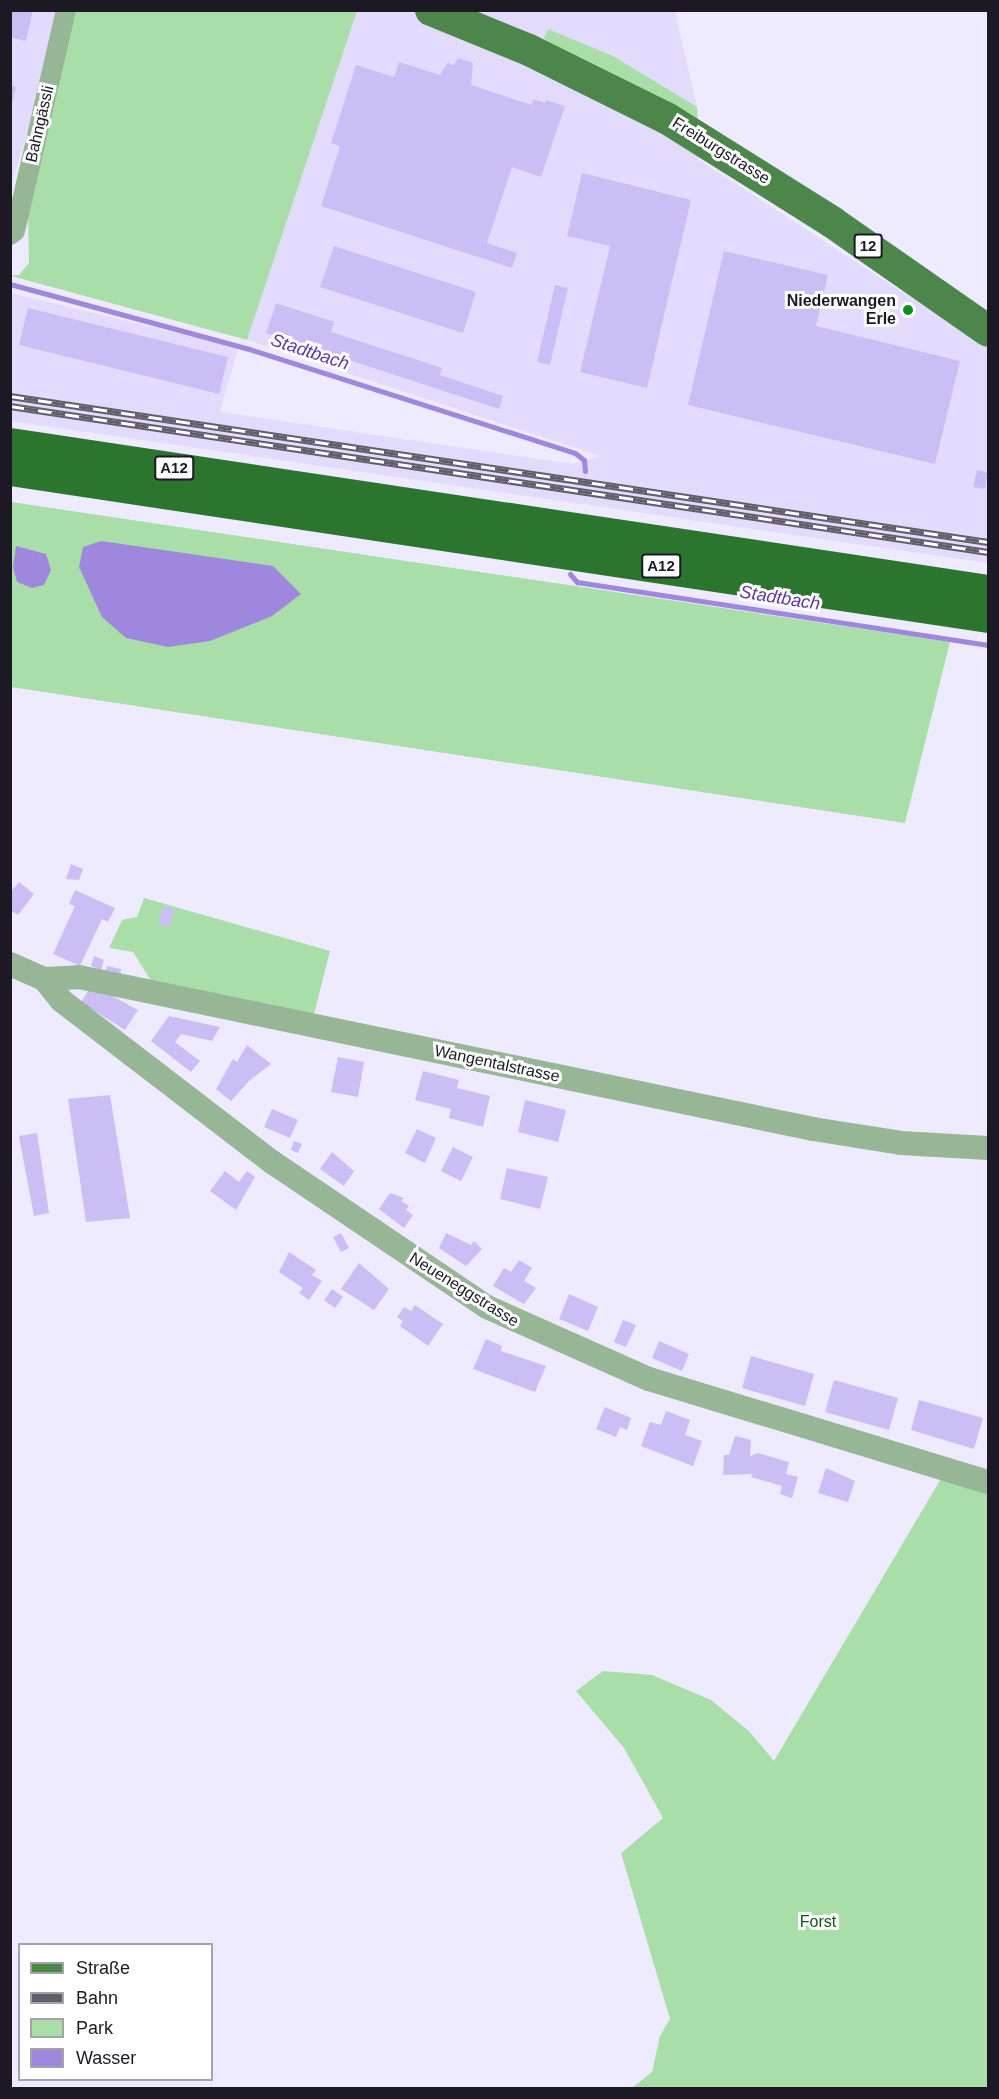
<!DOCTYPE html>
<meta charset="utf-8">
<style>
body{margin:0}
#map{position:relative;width:999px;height:2099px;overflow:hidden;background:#eeeaff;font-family:Arial,sans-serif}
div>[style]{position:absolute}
.built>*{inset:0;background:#e2dbfc}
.green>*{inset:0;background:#aadea8}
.water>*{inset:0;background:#9f87de}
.stream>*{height:5px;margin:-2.5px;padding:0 2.5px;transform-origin:2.5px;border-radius:2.5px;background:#9f87de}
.building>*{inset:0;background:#cbbef5}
.minor>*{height:20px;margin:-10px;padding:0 10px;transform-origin:10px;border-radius:10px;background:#97b696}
.tertiary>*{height:24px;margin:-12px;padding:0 12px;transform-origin:12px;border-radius:12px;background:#97b696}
.primary>*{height:32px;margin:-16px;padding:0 16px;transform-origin:16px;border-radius:16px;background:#4c864b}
.motorway>*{height:33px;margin:-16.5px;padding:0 16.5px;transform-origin:16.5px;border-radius:16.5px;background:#2c752e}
.rail>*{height:7px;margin-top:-3.5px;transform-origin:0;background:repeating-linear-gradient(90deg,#fff 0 14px,#615e6c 0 28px);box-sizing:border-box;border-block:2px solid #615e6c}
.dots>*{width:16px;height:16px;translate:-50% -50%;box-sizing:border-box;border:3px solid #fff;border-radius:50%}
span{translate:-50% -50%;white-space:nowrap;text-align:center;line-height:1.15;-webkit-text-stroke:6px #fff;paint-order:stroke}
.shield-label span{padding:2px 4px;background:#fff;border:2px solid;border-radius:4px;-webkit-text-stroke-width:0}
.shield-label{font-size:15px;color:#1c1925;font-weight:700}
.street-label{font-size:16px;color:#1c1925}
.poi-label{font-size:16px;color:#1c1925;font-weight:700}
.right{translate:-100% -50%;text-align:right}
.park-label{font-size:16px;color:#0b5a12}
.water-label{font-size:18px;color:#5d399f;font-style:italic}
.frame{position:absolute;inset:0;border:12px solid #1c1925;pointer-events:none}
.legend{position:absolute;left:18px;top:1943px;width:195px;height:138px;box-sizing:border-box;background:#fff;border:2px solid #a4a3a8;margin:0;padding:8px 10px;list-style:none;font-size:18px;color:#1c1925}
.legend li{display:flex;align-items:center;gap:12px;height:30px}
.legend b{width:30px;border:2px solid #a4a3a8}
</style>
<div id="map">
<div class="built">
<i style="clip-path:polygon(11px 11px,64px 11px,11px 185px)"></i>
<i style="clip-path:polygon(357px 11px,675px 11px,697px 107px,699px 160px,988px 348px,988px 563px,11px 421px,11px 293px,238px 348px,220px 412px,572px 464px,600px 456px,247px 340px)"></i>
</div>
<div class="green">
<i style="clip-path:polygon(74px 11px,357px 11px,247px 340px,11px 276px,19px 275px,29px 263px,28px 211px)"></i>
<i style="clip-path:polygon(548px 29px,613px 56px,697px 107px,698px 124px,609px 72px,553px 47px,544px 38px)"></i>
<i style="clip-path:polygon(evenodd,11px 502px,950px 642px,905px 823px,11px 687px,11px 502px,101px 541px,142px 549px,126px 638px,101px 541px)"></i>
<i style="clip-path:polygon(144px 898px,330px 951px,313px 1018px,153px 984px,133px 952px,109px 948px,122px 920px,137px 917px)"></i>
<i style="clip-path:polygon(942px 1477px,988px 1490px,988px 2088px,632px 2088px,652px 2072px,660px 2036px,670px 2019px,621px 1853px,663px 1818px,624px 1748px,576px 1691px,603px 1671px,652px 1675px,711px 1700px,749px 1731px,774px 1761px)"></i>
</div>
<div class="water">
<i style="clip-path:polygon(101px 541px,273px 566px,301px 594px,272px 616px,210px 641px,168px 647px,126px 638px,102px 617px,79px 567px,83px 547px)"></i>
<i style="clip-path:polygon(16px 546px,46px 554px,51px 570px,44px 585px,32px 588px,17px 582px,13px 567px)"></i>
</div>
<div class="stream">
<i style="left:10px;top:284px;width:245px;rotate:15.2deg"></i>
<i style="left:246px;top:348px;width:345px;rotate:17.7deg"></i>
<i style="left:575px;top:453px;width:11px;rotate:38deg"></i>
<i style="left:584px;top:460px;width:11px;rotate:85deg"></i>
<i style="left:570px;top:574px;width:11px;rotate:49deg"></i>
<i style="left:577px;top:582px;width:416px;rotate:8.7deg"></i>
</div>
<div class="building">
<i style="clip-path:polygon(10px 10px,33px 10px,26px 41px,10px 37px)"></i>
<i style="clip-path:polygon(458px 58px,473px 63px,471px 85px,532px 105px,533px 99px,545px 103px,546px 100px,565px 106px,541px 177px,512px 167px,487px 243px,517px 253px,512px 268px,321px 206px,340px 146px,331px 143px,356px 65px,394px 77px,399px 62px,440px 75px,448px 62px,453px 66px)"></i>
<i style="clip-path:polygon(10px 85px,16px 87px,11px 107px,10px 106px)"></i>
<i style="clip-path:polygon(582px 173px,691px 200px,647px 388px,580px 372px,610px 246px,567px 236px)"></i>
<i style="clip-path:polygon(334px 246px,476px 292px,463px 333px,320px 287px)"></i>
<i style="clip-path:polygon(724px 251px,828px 275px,816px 326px,960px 361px,935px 464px,688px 405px)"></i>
<i style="clip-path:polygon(555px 285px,568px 288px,550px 365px,537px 362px)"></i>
<i style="clip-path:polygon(276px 303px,334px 322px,331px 332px,442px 368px,440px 375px,503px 396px,499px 409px,266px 333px)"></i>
<i style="clip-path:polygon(28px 308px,228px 357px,219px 394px,19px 345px)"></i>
<i style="clip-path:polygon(977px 470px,988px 473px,985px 489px,973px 487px)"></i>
<i style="clip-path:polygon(71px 864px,83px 869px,79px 880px,66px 879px)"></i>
<i style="clip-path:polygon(19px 882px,34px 894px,18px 915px,10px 910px,10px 893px)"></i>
<i style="clip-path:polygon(75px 890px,115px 908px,108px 922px,102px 919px,80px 966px,53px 954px,75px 906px,69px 904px)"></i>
<i style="clip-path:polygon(164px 906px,175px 909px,169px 927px,158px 924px)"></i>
<i style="clip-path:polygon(94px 956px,104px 960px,101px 970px,91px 966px)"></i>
<i style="clip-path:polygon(107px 966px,121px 969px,120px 977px,105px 973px)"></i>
<i style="clip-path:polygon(92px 985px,138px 1010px,125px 1030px,81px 1002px)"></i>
<i style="clip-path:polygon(169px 1016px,220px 1027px,212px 1041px,181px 1034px,175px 1042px,200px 1061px,191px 1072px,151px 1041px)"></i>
<i style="clip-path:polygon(247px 1045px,271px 1064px,249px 1081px,231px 1101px,216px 1089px,233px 1059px,237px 1062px)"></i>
<i style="clip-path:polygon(338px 1057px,364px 1062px,358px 1097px,331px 1092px)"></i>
<i style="clip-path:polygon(423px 1071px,459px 1080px,457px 1088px,490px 1096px,483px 1127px,449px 1118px,451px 1109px,415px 1100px)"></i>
<i style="clip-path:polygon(110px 1095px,130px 1218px,86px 1222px,68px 1099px)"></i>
<i style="clip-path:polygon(525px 1100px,566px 1110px,558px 1142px,518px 1132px)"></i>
<i style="clip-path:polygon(272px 1109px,298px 1120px,290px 1138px,264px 1127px)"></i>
<i style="clip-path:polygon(417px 1129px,436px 1138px,425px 1163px,405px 1153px)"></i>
<i style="clip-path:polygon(37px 1133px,49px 1213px,34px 1216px,19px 1136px)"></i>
<i style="clip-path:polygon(294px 1141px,302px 1144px,298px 1153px,291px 1150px)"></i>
<i style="clip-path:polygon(453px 1147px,473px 1157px,461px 1181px,441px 1171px)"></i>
<i style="clip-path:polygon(332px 1152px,354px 1171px,344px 1186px,320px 1169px)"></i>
<i style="clip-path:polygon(507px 1168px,548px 1177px,540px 1209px,500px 1199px)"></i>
<i style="clip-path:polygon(225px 1171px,239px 1182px,247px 1171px,255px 1177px,236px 1210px,210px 1191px)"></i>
<i style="clip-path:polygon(390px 1193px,404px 1198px,401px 1201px,409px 1206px,406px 1210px,413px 1215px,404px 1228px,379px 1209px)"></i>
<i style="clip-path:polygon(341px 1233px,349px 1248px,341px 1252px,333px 1237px)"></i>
<i style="clip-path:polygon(446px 1233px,471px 1245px,474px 1241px,482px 1249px,466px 1266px,439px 1248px)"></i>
<i style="clip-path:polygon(289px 1252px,316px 1270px,312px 1275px,322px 1281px,309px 1300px,299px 1293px,303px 1288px,279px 1272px)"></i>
<i style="clip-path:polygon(519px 1260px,532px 1268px,524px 1281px,536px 1288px,524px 1304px,493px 1286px,504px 1268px,511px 1272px)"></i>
<i style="clip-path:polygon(359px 1263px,389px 1289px,374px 1310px,341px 1289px)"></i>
<i style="clip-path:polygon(332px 1289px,343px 1297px,335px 1308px,324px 1300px)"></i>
<i style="clip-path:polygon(569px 1294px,598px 1307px,588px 1331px,559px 1319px)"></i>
<i style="clip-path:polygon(415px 1305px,443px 1324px,428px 1346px,400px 1326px,403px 1321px,397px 1317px,404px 1307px,411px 1311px)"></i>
<i style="clip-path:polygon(623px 1320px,636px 1325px,626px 1347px,614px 1342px)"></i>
<i style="clip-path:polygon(486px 1339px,502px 1346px,501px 1351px,546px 1366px,535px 1392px,473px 1369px)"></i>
<i style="clip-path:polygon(659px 1341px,689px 1354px,682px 1371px,652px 1358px)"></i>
<i style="clip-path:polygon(751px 1356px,814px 1374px,805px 1406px,742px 1388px)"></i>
<i style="clip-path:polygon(834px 1380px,898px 1398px,889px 1430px,825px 1412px)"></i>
<i style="clip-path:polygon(919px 1400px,983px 1418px,974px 1449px,911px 1430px)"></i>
<i style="clip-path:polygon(605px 1407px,631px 1418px,627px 1430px,620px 1427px,616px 1437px,596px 1429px)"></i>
<i style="clip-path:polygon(666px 1411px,690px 1420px,685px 1435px,702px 1441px,693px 1466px,641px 1446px,650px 1422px,661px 1425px)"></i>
<i style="clip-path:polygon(735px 1436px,751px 1440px,750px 1456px,758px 1453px,789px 1462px,786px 1474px,798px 1477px,792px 1498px,780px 1494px,782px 1486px,751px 1477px,752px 1474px,723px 1475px,724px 1455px,729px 1455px)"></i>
<i style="clip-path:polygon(826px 1468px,855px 1481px,848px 1502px,818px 1493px)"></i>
</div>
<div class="minor">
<i style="left:10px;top:235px;width:6px;rotate:-39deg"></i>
<i style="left:15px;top:231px;width:227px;rotate:-77deg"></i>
</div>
<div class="tertiary">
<i style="left:10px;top:964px;width:37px;rotate:24deg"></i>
<i style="left:44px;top:979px;width:35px;rotate:-3deg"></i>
<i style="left:79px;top:977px;width:750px;rotate:11.7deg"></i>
<i style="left:813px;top:1129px;width:89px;rotate:9deg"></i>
<i style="left:901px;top:1143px;width:87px;rotate:3.3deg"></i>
<i style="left:44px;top:979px;width:28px;rotate:51deg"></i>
<i style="left:62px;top:1001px;width:265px;rotate:37.5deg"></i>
<i style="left:272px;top:1162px;width:259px;rotate:34deg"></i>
<i style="left:487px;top:1307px;width:177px;rotate:24deg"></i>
<i style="left:649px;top:1379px;width:354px;rotate:16.9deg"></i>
</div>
<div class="primary">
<i style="left:431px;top:10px;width:106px;rotate:22.2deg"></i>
<i style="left:529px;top:50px;width:155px;rotate:26.4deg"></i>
<i style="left:668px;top:119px;width:194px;rotate:32.1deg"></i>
<i style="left:832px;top:222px;width:190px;rotate:34.9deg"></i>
</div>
<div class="motorway">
<i style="left:10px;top:444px;width:989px;rotate:8.55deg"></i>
<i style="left:10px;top:469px;width:989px;rotate:8.55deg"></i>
</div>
<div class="rail">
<i style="left:10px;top:396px;width:989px;rotate:8.49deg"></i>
<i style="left:10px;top:406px;width:989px;rotate:8.49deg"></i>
</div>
<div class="dots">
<i style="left:908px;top:310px;background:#0d8f1e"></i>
</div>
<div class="shield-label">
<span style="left:868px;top:246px">12</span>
<span style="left:174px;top:468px">A12</span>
<span style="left:661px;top:566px">A12</span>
</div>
<div class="street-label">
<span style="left:40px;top:124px;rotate:-77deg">Bahngässli</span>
<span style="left:721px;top:151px;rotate:32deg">Freiburgstrasse</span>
<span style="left:497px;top:1064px;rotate:12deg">Wangentalstrasse</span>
<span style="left:464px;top:1290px;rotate:32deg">Neueneggstrasse</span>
</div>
<div class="poi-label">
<span class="right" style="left:896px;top:310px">Niederwangen<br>Erle</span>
</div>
<div class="park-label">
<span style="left:818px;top:1922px">Forst</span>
</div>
<div class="water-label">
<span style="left:310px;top:352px;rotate:18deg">Stadtbach</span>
<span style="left:780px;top:598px;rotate:9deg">Stadtbach</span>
</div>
<div class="frame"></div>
<ul class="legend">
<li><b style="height:8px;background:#4c864b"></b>Straße</li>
<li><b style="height:8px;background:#615e6c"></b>Bahn</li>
<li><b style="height:16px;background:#aadea8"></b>Park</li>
<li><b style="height:16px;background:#9f87de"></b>Wasser</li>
</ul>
</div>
